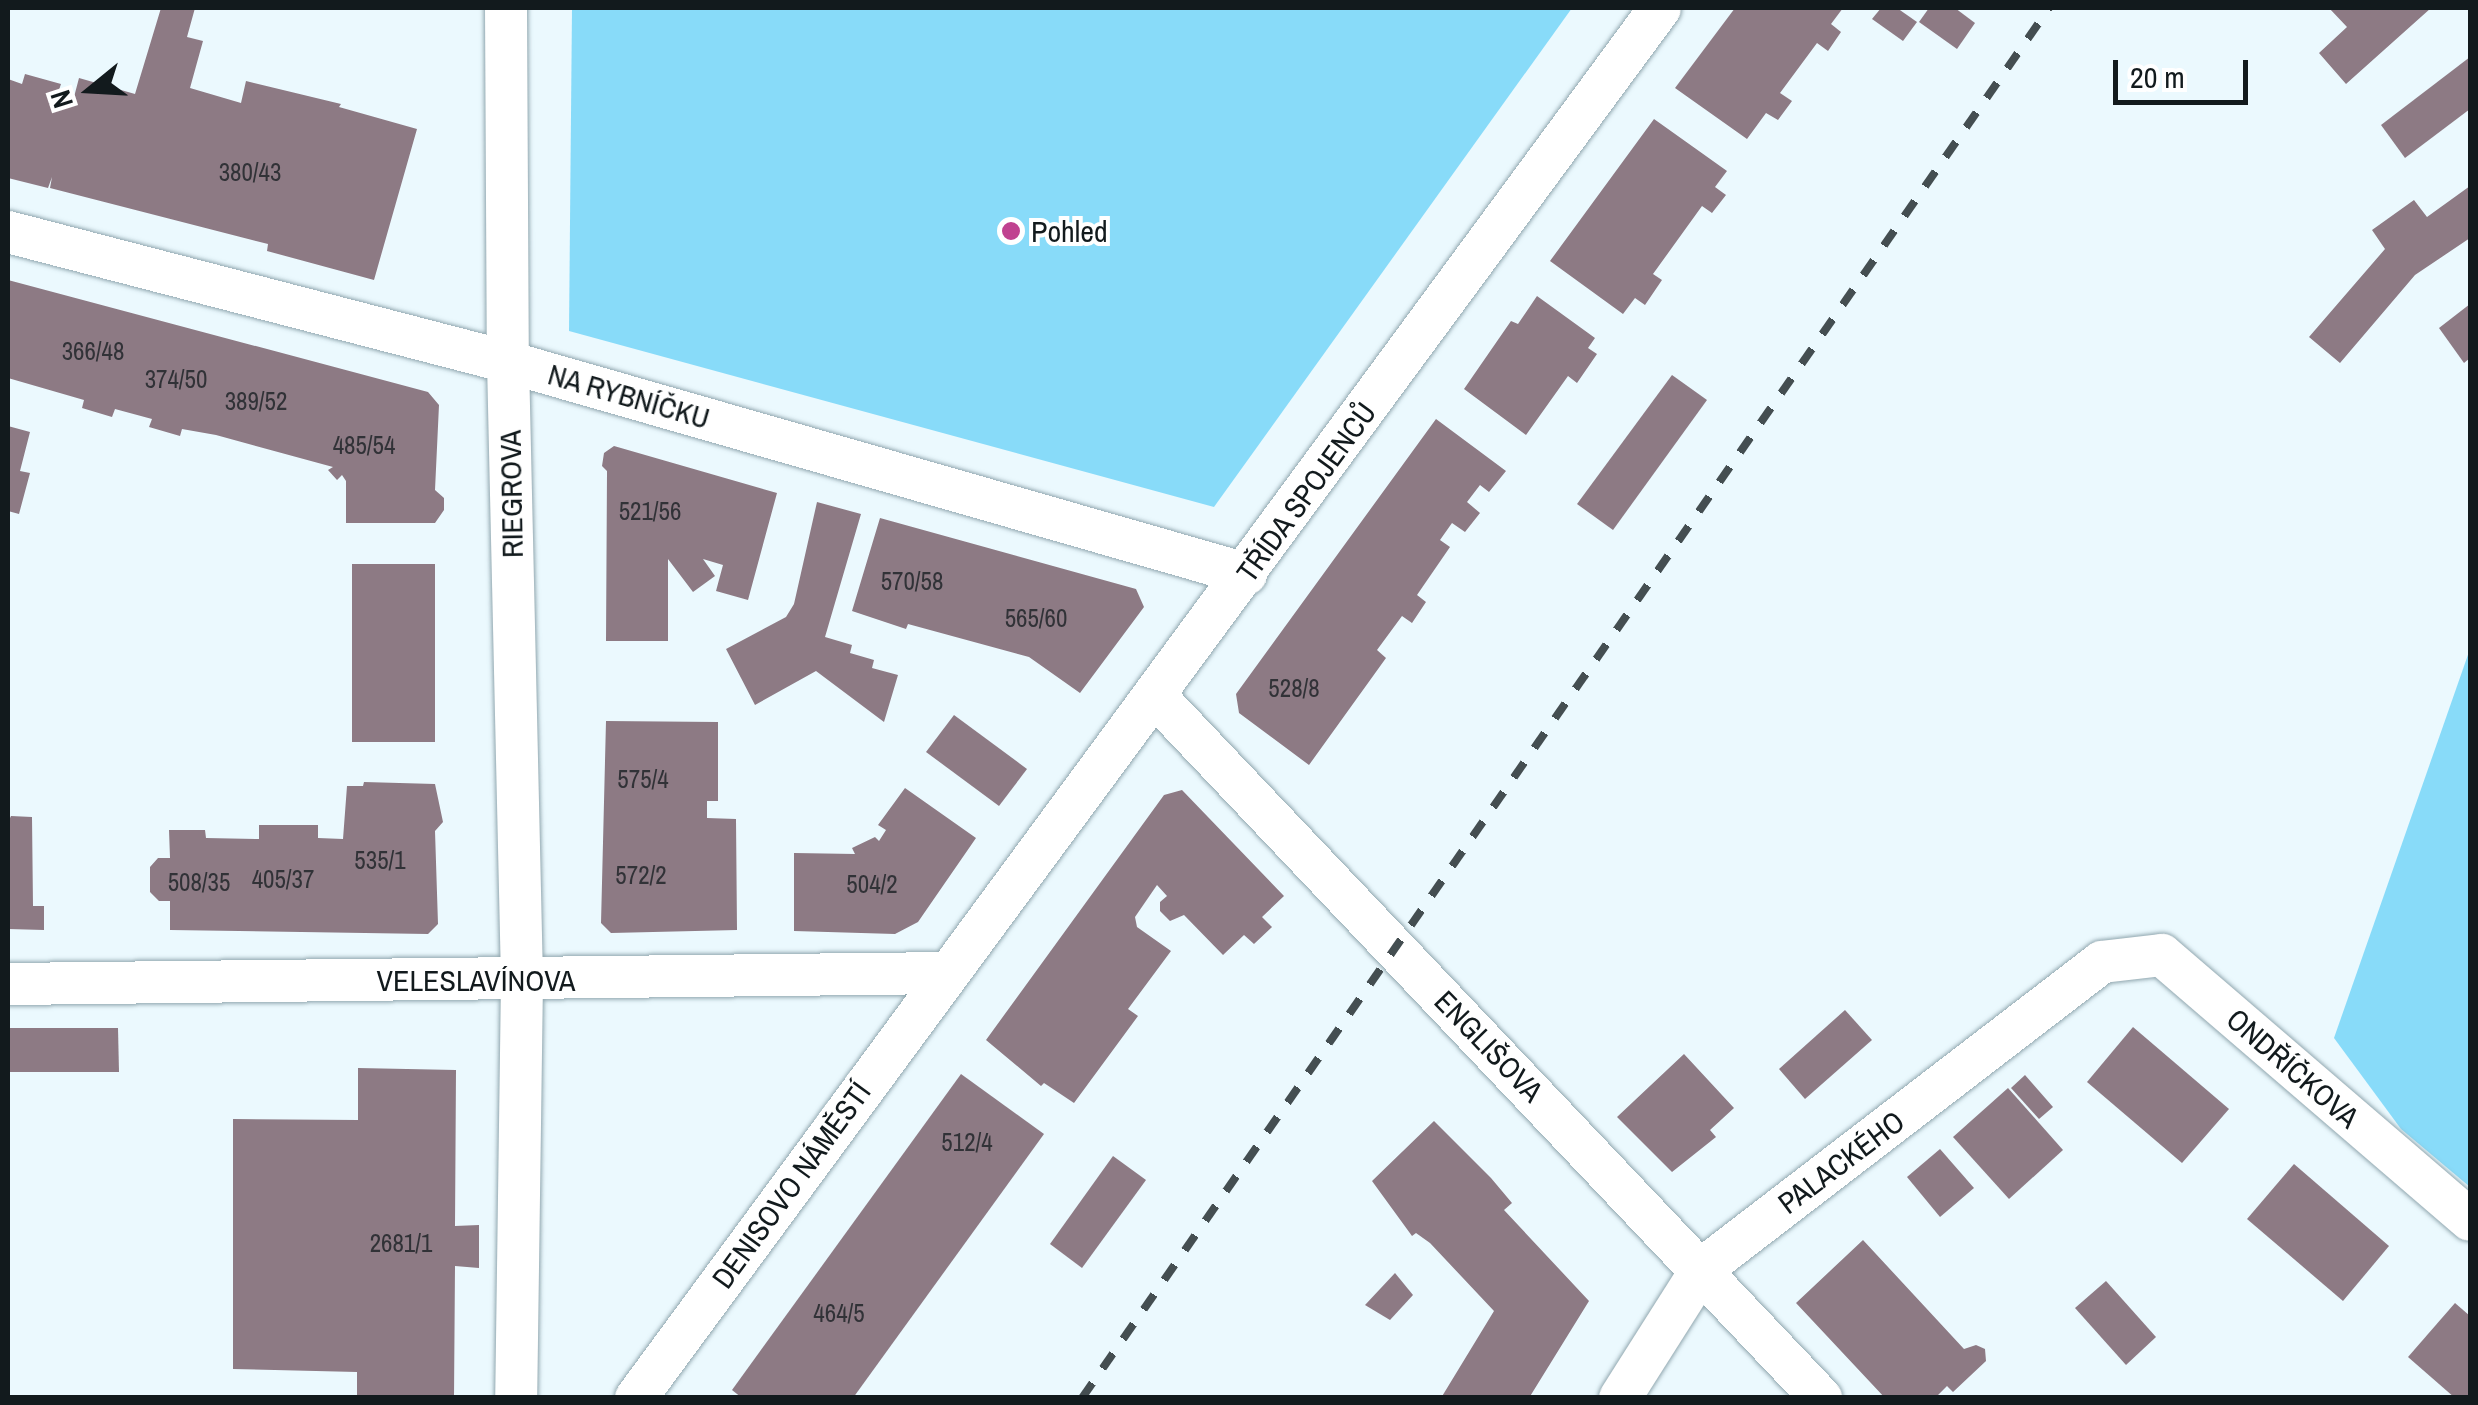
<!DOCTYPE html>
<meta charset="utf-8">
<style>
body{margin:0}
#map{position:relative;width:2478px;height:1405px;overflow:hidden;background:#ebf9fe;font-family:"Archivo Narrow",sans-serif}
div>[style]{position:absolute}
.green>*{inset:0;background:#88dbf9}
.building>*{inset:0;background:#8d7a84}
.roads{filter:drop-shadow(0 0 2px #91a7af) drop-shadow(0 0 2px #91a7af)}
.minor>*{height:42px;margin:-21px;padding:0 21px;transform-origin:21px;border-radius:21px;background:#fff}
.rail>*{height:8px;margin-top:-4px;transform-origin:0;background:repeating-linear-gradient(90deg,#444e51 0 18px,transparent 0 36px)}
.dots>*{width:28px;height:28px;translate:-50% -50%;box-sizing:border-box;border:5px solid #fff;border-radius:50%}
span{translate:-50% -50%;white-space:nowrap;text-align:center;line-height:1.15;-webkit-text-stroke:8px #fff;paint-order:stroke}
.number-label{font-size:25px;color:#313237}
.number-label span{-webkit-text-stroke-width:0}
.poi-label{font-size:30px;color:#121a1d}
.left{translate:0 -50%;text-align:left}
.street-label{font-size:30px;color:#121a1d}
.frame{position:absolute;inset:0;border:10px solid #121a1d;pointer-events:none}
.north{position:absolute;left:40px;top:40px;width:100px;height:100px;-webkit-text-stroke:8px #fff;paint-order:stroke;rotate:252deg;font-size:28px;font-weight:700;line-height:40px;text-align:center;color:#121a1d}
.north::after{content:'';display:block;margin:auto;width:35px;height:45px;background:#121a1d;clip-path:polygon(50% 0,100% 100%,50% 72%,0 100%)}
.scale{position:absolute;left:2113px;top:60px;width:135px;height:45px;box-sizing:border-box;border:5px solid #121a1d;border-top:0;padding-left:12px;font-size:30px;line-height:35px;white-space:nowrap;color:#121a1d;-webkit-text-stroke:8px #fff;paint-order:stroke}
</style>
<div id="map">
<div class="green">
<i style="clip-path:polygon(572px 8px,1572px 8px,1214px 507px,569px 331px)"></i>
<i style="clip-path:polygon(2470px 649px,2470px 1187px,2401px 1129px,2334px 1038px)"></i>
</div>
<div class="building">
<i style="clip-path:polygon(161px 8px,195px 8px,187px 37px,203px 41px,190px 88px,241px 103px,246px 81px,341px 104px,339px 107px,417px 129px,374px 280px,267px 251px,268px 244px,50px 188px,52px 177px,48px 188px,8px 178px,8px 79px,22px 84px,25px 74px,61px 84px,58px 93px,74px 97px,79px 78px,135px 94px)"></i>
<i style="clip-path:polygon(1735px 8px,1843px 8px,1831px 24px,1841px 32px,1828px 51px,1817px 43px,1780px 93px,1792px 101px,1778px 120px,1766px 113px,1747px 139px,1675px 88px)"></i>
<i style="clip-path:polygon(1881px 8px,1897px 8px,1917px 22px,1903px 41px,1872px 19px)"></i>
<i style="clip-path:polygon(1929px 8px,1955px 8px,1975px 23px,1957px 49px,1919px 22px)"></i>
<i style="clip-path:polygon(2329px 8px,2431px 8px,2346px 84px,2319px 53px,2347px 27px)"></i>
<i style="clip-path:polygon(2470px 57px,2470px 109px,2405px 158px,2381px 125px)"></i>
<i style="clip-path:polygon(1654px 119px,1727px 171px,1715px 187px,1726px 195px,1712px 213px,1702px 206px,1653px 274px,1662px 280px,1645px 305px,1635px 298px,1623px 314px,1550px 261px)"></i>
<i style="clip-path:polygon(2470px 186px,2470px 238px,2415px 275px,2340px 363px,2309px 337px,2385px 249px,2372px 230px,2414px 200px,2427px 217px)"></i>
<i style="clip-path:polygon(8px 280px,428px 392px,439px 405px,435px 490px,444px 498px,444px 510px,435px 523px,346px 523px,346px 481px,342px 475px,337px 480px,328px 470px,333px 467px,216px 435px,182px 429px,180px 436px,149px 427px,152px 419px,115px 409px,112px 417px,82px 408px,84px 400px,8px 378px)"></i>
<i style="clip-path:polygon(1537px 296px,1595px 338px,1588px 348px,1597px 354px,1577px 383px,1568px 376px,1526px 435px,1464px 389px,1511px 321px,1518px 324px)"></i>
<i style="clip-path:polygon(2470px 304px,2470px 358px,2464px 363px,2439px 328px)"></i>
<i style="clip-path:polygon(1672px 375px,1707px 400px,1613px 530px,1577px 504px)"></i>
<i style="clip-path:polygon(1436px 419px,1506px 471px,1489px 492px,1480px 485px,1467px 502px,1480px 513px,1465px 532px,1452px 523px,1440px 540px,1450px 547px,1417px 595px,1426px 602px,1412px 623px,1402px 616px,1377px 650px,1386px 658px,1309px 765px,1239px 713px,1236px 694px)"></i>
<i style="clip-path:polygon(8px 426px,30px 432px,20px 471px,30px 473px,19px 514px,8px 511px)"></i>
<i style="clip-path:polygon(614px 446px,777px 493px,748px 600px,716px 591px,723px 565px,703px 559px,715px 576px,693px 592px,668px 559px,668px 641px,606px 641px,607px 471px,602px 466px,604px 453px)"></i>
<i style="clip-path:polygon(817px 502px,861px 514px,825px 637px,852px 645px,850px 653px,874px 660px,872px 668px,898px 675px,884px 722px,816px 671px,755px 705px,726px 649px,786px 617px,794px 604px)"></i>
<i style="clip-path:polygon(880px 518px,1136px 589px,1144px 607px,1080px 693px,1029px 657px,908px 624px,906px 629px,852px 611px)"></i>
<i style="clip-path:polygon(352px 564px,435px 564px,435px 742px,352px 742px)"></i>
<i style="clip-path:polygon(954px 715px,1027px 769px,999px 806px,926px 752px)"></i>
<i style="clip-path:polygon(606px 721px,718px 722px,718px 801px,707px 801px,707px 818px,736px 819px,737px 930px,611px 933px,601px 923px)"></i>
<i style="clip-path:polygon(364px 782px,435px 784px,443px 822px,435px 831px,438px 924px,428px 934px,170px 930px,170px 901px,159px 901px,150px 892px,150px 867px,158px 858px,170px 858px,169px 830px,205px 830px,206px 838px,259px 839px,259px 825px,318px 825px,318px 838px,343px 839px,347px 786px,363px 786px)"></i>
<i style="clip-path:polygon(905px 788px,976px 838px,918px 922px,895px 934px,794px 931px,794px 853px,855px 854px,852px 848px,875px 837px,879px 841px,886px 830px,878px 825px)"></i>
<i style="clip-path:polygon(1182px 790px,1284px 896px,1262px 917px,1272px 927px,1254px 944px,1244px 935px,1223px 955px,1184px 915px,1170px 921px,1160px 911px,1160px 902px,1167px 896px,1157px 885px,1135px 917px,1137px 927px,1171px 951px,1128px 1009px,1138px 1016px,1074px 1103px,1044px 1083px,1041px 1086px,986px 1040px,1164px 795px)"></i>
<i style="clip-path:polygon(11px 816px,32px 817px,33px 906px,44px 906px,44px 930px,8px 929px,8px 822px)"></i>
<i style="clip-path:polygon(1845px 1010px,1872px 1040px,1805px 1099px,1779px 1069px)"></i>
<i style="clip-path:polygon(2133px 1027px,2229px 1109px,2182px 1163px,2087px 1082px)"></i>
<i style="clip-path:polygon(8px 1028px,118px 1028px,119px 1072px,8px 1072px)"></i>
<i style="clip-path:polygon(1684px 1054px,1734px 1108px,1710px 1130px,1716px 1137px,1672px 1172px,1617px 1117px)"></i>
<i style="clip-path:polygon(358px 1068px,456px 1070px,455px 1226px,479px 1225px,479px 1268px,455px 1266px,454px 1398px,357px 1398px,357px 1372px,233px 1369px,233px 1119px,358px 1120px)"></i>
<i style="clip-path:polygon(961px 1074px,1044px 1134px,853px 1398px,742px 1398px,732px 1390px)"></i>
<i style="clip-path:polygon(2025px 1075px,2053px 1107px,2039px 1119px,2011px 1088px)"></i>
<i style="clip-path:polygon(2008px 1088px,2063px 1150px,2009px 1199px,1953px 1137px)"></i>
<i style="clip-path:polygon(1434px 1121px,1491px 1178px,1512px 1203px,1504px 1210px,1589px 1301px,1529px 1398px,1441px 1398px,1494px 1311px,1430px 1243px,1416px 1233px,1412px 1236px,1372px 1181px)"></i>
<i style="clip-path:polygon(1940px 1149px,1974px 1188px,1940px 1217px,1907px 1177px)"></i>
<i style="clip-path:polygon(1113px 1156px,1146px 1180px,1082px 1268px,1050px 1244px)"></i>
<i style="clip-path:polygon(2294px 1164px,2389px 1246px,2343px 1301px,2247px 1219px)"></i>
<i style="clip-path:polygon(1863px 1240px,1964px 1349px,1976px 1345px,1985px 1349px,1986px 1361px,1953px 1392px,1947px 1386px,1935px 1398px,1885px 1398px,1796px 1303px)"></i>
<i style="clip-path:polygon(1395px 1273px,1413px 1295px,1390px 1320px,1365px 1305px)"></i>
<i style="clip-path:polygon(2106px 1281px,2156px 1337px,2126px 1365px,2075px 1308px)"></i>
<i style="clip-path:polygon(2455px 1303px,2470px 1316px,2470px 1398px,2455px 1398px,2408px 1357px)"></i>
</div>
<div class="roads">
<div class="minor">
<i style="left:506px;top:8px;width:354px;rotate:89.7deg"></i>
<i style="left:508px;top:362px;width:619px;rotate:88.7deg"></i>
<i style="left:522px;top:981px;width:417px;rotate:90.8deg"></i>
<i style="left:8px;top:232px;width:517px;rotate:14.57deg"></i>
<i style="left:508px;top:362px;width:768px;rotate:16.03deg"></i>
<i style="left:1155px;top:696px;width:968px;rotate:46.51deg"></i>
<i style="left:8px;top:984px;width:937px;rotate:-0.67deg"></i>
<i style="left:636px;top:1398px;width:1726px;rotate:-53.62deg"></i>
<i style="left:1620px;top:1398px;width:153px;rotate:-57.6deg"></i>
<i style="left:1702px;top:1269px;width:504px;rotate:-37.51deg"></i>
<i style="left:2102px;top:962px;width:60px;rotate:-6.7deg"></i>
<i style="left:2162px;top:955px;width:406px;rotate:40.7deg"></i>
</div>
</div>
<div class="rail">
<i style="left:1082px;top:1398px;width:1693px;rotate:-55.17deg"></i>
</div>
<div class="dots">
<i style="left:1011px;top:231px;background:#c04290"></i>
</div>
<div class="number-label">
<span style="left:250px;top:172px">380/43</span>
<span style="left:93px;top:351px">366/48</span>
<span style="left:176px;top:379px">374/50</span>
<span style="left:256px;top:401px">389/52</span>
<span style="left:364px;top:445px">485/54</span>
<span style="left:650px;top:511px">521/56</span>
<span style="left:912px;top:581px">570/58</span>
<span style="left:1036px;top:618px">565/60</span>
<span style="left:1294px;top:688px">528/8</span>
<span style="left:643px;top:779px">575/4</span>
<span style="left:380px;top:860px">535/1</span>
<span style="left:641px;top:875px">572/2</span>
<span style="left:283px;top:879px">405/37</span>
<span style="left:199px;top:882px">508/35</span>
<span style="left:872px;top:884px">504/2</span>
<span style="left:967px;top:1142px">512/4</span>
<span style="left:401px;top:1243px">2681/1</span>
<span style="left:839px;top:1313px">464/5</span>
</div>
<div class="poi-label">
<span class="left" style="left:1031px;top:231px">Pohled</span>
</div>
<div class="street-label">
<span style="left:629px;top:396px;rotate:16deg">NA RYBNÍČKU</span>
<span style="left:1306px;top:492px;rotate:-54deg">TŘÍDA SPOJENCŮ</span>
<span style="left:511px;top:494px;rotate:-91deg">RIEGROVA</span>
<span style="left:476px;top:980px">VELESLAVÍNOVA</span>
<span style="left:1489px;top:1046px;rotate:46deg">ENGLIŠOVA</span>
<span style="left:2293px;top:1068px;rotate:41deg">ONDŘÍČKOVA</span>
<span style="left:1841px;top:1162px;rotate:-37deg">PALACKÉHO</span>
<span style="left:791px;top:1185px;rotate:-54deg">DENISOVO NÁMĚSTÍ</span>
</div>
<div class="frame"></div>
<div class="north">N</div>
<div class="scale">20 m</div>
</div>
